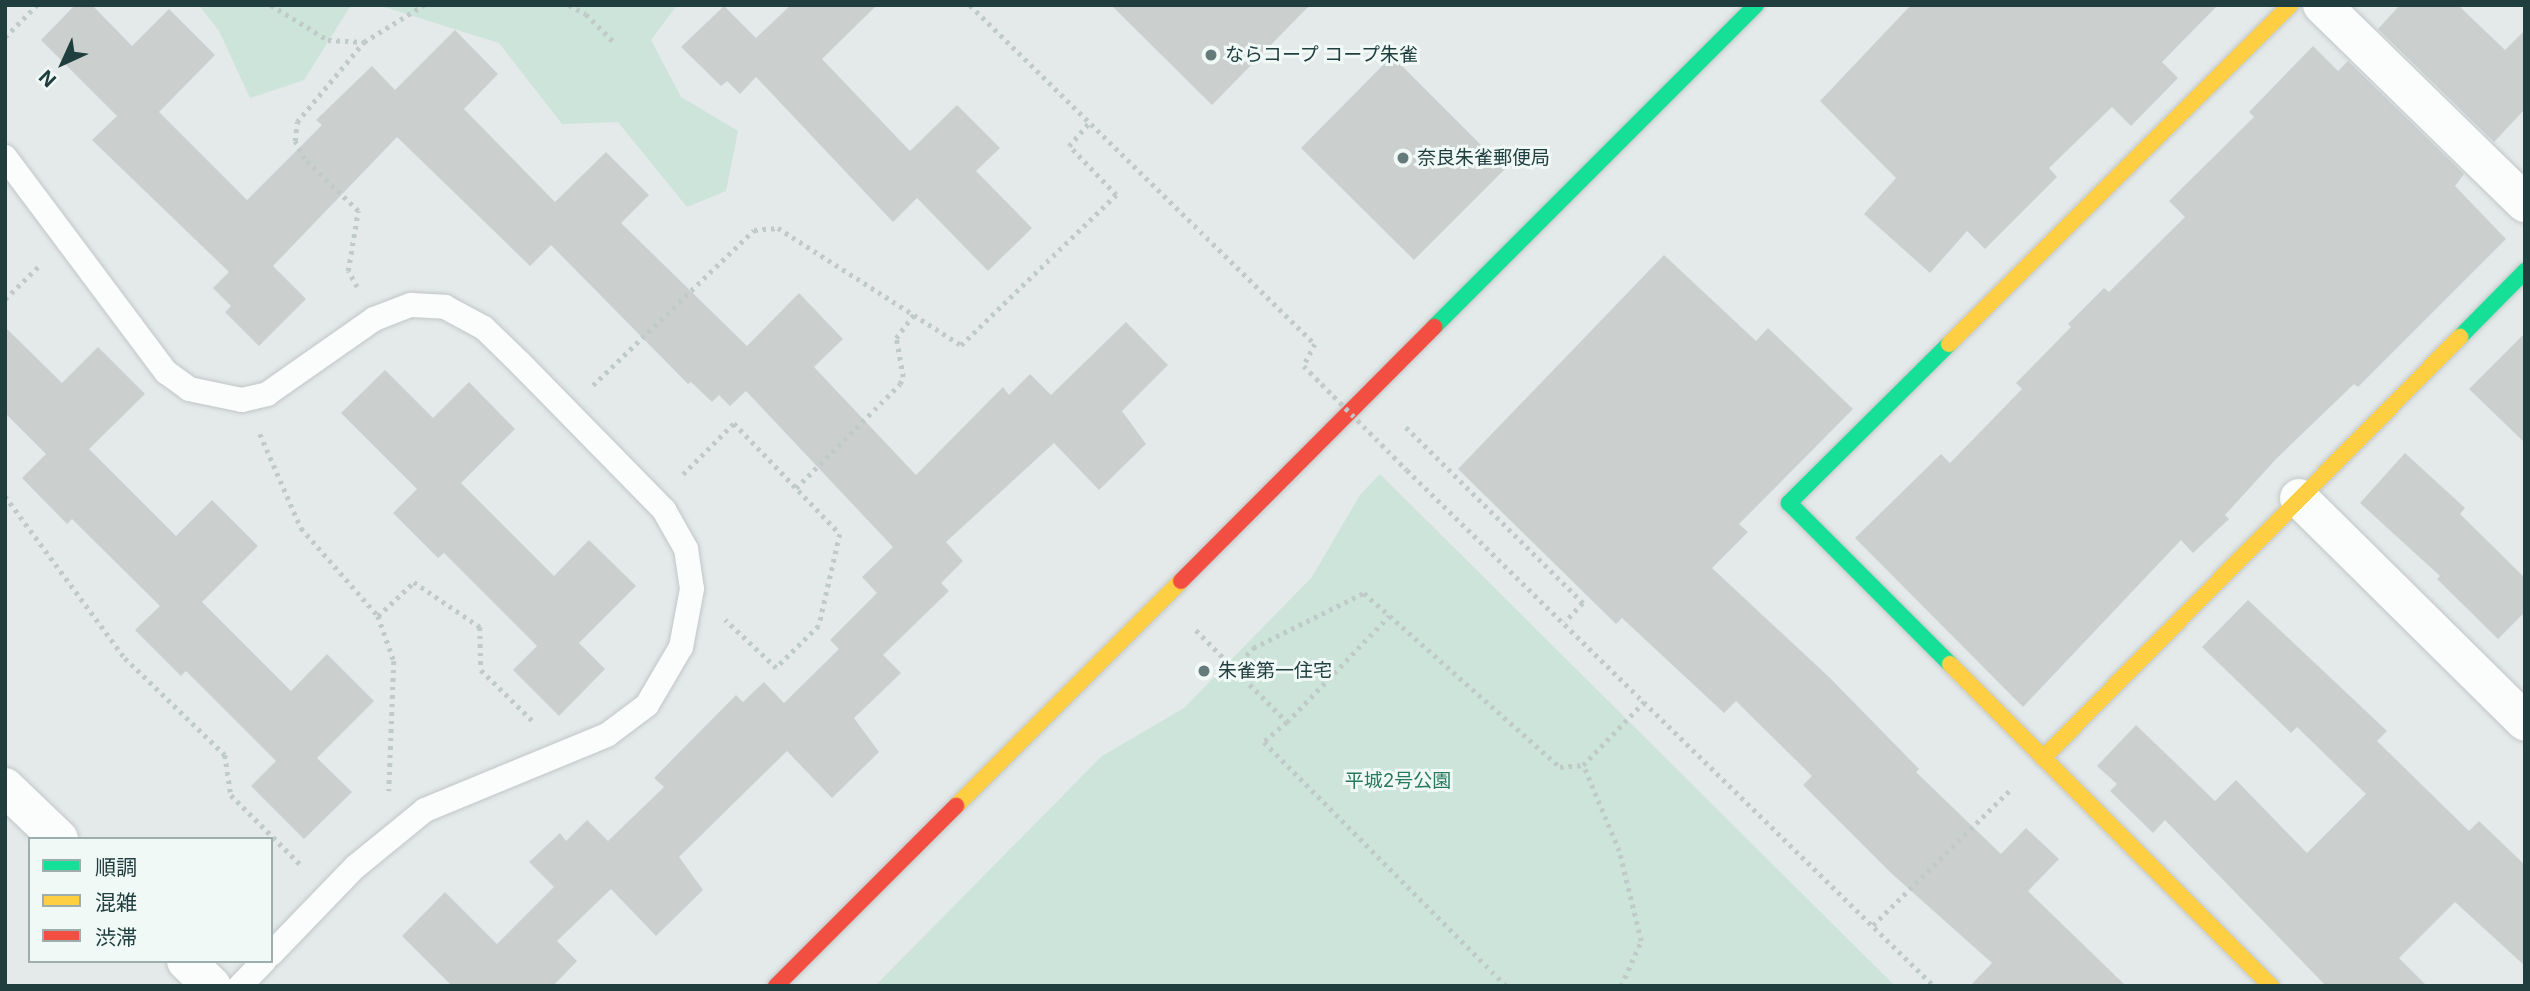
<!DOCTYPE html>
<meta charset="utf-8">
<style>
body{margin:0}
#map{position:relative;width:2530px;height:991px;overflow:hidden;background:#e4e9e9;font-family:Inter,"Noto Sans JP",sans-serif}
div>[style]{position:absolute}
.green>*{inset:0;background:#cce4da}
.building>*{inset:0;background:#cbd0cf}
.path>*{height:4.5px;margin-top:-2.25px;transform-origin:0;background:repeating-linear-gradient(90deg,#c0cac9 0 3.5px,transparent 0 8.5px)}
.roads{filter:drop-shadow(0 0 2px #c1c6c6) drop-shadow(0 0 2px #c1c6c6)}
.lane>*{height:24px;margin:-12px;padding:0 12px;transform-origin:12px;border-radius:12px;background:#fbfcfc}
.street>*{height:38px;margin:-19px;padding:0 19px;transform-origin:19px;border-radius:19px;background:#fbfcfc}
.fast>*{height:16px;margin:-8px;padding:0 8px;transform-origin:8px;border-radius:8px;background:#16e098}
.slow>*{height:16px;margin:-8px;padding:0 8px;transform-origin:8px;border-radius:8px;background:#ffcf43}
.jam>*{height:16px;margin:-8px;padding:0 8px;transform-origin:8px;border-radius:8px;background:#f24e42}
.path-bridge>*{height:4.5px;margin-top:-2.25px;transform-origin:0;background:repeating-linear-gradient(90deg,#c0cac9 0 3.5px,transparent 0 8.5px)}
.dots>*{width:19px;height:19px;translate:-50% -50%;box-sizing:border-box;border:4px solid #f1f9f7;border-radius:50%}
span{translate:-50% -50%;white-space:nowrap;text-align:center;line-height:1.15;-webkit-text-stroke:6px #f1f9f7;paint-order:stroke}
.poi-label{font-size:19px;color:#203e3e}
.left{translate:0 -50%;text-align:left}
.park-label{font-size:19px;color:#27785c}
.frame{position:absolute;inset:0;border:7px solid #203e3e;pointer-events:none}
.legend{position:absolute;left:28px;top:837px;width:245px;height:126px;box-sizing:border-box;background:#f1f9f7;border:2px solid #9daead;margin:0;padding:9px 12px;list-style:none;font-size:21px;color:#203e3e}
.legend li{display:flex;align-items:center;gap:14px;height:35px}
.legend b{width:35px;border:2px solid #9daead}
.north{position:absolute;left:28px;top:28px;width:70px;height:70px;-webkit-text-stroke:5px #f1f9f7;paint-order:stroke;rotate:225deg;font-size:19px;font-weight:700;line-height:28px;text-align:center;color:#203e3e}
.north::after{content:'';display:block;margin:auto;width:24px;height:32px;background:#203e3e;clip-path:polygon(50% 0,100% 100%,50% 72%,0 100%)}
</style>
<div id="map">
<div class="green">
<i style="clip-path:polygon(199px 5px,351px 5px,304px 80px,250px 98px,219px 31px)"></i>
<i style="clip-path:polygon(378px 5px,677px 5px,651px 40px,681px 97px,738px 131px,726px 191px,687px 207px,618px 122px,562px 124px,499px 43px)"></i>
<i style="clip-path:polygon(1380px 474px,1895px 986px,875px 986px,1102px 756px,1184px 708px,1312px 577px,1360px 495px)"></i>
</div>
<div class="building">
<i style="clip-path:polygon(75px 5px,92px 5px,132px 46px,169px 9px,215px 55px,159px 112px,247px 200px,322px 125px,316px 120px,372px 66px,395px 90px,455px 30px,498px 74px,464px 109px,555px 202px,606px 152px,649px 195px,621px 223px,747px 346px,799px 293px,843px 339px,814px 367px,916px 475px,1003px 387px,1009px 395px,1030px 374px,1051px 395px,1126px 322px,1168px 365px,1122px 411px,1146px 444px,1099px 490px,1054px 443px,946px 542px,963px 561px,941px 583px,949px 591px,883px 655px,901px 673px,854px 718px,879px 752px,832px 798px,787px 751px,679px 857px,703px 890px,656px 936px,611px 889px,557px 941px,577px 961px,553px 986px,452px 986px,402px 936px,445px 892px,497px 944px,554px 887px,529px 862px,560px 833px,566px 841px,587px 820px,608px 841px,664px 787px,654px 778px,736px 695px,743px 702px,764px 682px,784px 703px,839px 649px,830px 640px,877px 593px,862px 577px,893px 547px,746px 391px,730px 406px,719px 395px,712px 402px,691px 382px,688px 384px,551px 245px,530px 266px,397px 137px,273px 266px,306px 299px,259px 346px,225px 312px,231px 306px,213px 288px,229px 272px,92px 140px,117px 116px,41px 40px)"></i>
<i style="clip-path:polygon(791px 5px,877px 5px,822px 59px,910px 151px,957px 105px,1000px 148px,976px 171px,1032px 228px,988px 271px,917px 198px,893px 222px,756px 77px,740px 94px,727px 81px,721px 86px,681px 47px,724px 6px,756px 38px)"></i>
<i style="clip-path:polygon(1111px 5px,1310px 5px,1212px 105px)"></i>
<i style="clip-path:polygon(1911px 5px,2218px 5px,2162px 62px,2178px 78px,2131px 126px,2112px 107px,2049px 168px,2057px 177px,1985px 249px,1967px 231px,1930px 273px,1864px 214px,1896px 178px,1820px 101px)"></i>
<i style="clip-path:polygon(2400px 5px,2458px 5px,2505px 50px,2525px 30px,2525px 109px,2494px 142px,2378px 29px)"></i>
<i style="clip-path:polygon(2313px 46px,2338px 71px,2348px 61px,2464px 174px,2455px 186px,2506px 239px,2358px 387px,2354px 384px,2277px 458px,2225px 515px,2229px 519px,2193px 553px,2181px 540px,2023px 707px,1855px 538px,1941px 454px,1950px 463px,2022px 389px,2016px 383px,2071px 327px,2068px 324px,2104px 288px,2109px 292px,2185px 217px,2169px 201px,2254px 117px,2249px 112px)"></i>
<i style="clip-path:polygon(1392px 56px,1505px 169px,1414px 260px,1301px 148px)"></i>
<i style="clip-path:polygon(1664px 255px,1756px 341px,1768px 328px,1853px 409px,1739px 524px,1748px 532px,1712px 568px,1830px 678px,1919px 769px,1916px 772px,2001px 854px,2026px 828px,2059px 859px,2028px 891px,2126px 986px,1970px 986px,1992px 963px,1891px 873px,1803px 785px,1812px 776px,1736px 701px,1724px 713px,1622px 618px,1616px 624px,1458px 469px)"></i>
<i style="clip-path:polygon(5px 327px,62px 383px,98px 347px,145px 394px,89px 449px,176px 536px,212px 500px,258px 546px,202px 602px,291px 691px,327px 654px,374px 701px,317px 758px,352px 792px,304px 839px,251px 786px,276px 761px,186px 671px,181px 676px,135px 630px,160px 606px,72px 519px,67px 524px,22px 478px,46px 454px,5px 413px)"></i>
<i style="clip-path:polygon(2525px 333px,2525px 443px,2469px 389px)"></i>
<i style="clip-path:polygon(385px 370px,433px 418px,469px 382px,515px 429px,461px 483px,554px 576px,589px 540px,636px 586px,579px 643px,605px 669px,559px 716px,513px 670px,537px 646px,444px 553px,438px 558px,393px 513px,417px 489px,341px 413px)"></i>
<i style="clip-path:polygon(2405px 453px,2465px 508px,2460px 514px,2525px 578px,2525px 612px,2498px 639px,2437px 579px,2440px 576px,2360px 503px)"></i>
<i style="clip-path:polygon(2248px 600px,2387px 731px,2377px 741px,2469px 831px,2479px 821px,2525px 865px,2525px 966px,2455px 902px,2399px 958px,2427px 986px,2326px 986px,2165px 820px,2153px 833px,2110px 791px,2117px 784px,2097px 766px,2136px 725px,2215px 801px,2236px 780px,2307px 853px,2366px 794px,2297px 727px,2291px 733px,2202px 647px)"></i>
</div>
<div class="path">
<i style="left:271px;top:5px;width:67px;rotate:31.6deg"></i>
<i style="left:328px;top:40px;width:36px;rotate:3deg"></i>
<i style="left:364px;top:42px;width:70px;rotate:-31.7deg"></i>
<i style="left:569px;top:5px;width:19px;rotate:28deg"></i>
<i style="left:586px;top:14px;width:42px;rotate:45deg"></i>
<i style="left:970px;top:5px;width:484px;rotate:44.5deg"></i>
<i style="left:1315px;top:344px;width:25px;rotate:117deg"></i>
<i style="left:5px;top:37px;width:45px;rotate:-45deg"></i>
<i style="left:357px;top:287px;width:18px;rotate:-119deg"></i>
<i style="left:348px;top:271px;width:61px;rotate:-80.5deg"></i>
<i style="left:358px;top:211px;width:75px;rotate:-136.1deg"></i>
<i style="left:304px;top:159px;width:20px;rotate:-117deg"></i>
<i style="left:295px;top:141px;width:19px;rotate:-84deg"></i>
<i style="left:297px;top:122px;width:104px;rotate:-50.1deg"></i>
<i style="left:5px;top:299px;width:49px;rotate:-44.2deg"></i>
<i style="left:593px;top:385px;width:223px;rotate:-43.9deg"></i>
<i style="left:754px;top:230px;width:24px;rotate:-5deg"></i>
<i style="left:778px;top:228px;width:217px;rotate:32.6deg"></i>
<i style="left:961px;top:345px;width:216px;rotate:-44.1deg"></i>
<i style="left:1116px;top:195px;width:68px;rotate:-133.8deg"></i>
<i style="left:1069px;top:146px;width:32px;rotate:-49deg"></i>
<i style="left:1406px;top:427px;width:250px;rotate:44.8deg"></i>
<i style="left:1583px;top:603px;width:26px;rotate:133deg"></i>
<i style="left:260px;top:434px;width:103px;rotate:66.4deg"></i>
<i style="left:301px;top:528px;width:117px;rotate:48.8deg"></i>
<i style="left:378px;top:616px;width:48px;rotate:70.4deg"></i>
<i style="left:394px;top:661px;width:130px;rotate:92.2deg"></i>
<i style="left:1407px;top:470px;width:738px;rotate:44.4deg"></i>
<i style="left:683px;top:474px;width:72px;rotate:-45deg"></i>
<i style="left:734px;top:423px;width:153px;rotate:46.3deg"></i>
<i style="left:840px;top:534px;width:94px;rotate:102.9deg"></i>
<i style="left:819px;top:626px;width:60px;rotate:135.7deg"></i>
<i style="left:776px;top:668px;width:70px;rotate:-136.7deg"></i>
<i style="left:796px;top:488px;width:147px;rotate:-45deg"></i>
<i style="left:900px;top:384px;width:8px;rotate:-67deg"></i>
<i style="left:903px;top:377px;width:40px;rotate:-100deg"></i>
<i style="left:896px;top:338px;width:30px;rotate:-53deg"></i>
<i style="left:5px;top:496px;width:202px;rotate:53.5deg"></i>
<i style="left:125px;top:658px;width:139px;rotate:44.1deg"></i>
<i style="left:225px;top:755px;width:40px;rotate:81.5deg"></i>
<i style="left:231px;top:795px;width:100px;rotate:45deg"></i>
<i style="left:378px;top:616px;width:50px;rotate:-43.4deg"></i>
<i style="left:414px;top:582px;width:80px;rotate:34.3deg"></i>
<i style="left:480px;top:627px;width:43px;rotate:88.7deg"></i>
<i style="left:481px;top:670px;width:76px;rotate:44.5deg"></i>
<i style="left:1196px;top:630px;width:129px;rotate:45.3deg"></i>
<i style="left:1287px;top:722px;width:30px;rotate:139deg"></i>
<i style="left:1264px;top:742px;width:344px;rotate:45.2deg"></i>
<i style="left:1235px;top:668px;width:27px;rotate:-48deg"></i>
<i style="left:1253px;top:648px;width:124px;rotate:-26.4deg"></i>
<i style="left:1364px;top:593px;width:262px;rotate:41.6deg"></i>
<i style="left:1560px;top:767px;width:23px;rotate:-5deg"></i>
<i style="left:1287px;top:722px;width:147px;rotate:-46.1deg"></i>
<i style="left:1873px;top:925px;width:195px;rotate:-44.6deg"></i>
<i style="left:1621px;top:986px;width:49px;rotate:-66deg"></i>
<i style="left:1641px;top:941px;width:93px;rotate:-103.7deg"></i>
<i style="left:1619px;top:851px;width:93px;rotate:-112.7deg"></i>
<i style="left:1583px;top:765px;width:91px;rotate:-45.9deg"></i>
</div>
<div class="roads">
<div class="lane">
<i style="left:5px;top:157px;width:269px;rotate:53.2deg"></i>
<i style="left:166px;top:372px;width:29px;rotate:36deg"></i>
<i style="left:189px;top:389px;width:54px;rotate:11.7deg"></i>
<i style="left:242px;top:400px;width:26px;rotate:-13deg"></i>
<i style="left:267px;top:394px;width:131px;rotate:-35deg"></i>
<i style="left:374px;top:319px;width:40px;rotate:-21deg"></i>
<i style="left:411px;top:305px;width:34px;rotate:3deg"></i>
<i style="left:445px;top:307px;width:44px;rotate:28.3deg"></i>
<i style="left:484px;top:328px;width:50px;rotate:44.2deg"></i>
<i style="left:520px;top:363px;width:206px;rotate:45.6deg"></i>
<i style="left:664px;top:510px;width:45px;rotate:60.6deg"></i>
<i style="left:686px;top:549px;width:40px;rotate:81.5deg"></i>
<i style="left:692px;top:589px;width:59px;rotate:100.7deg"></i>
<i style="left:681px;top:647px;width:67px;rotate:120.4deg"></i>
<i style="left:647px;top:705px;width:50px;rotate:143.1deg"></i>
<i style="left:607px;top:735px;width:197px;rotate:157.6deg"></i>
<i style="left:425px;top:810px;width:90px;rotate:140.8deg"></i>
<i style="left:355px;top:867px;width:121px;rotate:134deg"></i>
<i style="left:240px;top:986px;width:35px;rotate:-46deg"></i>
</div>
<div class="street">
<i style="left:2322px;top:5px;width:284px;rotate:44.3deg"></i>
<i style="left:2299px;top:498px;width:318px;rotate:44.7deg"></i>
<i style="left:5px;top:787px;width:75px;rotate:43.9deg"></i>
<i style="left:186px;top:961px;width:36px;rotate:44deg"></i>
</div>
<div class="fast">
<i style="left:1434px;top:327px;width:455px;rotate:-45deg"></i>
<i style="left:2460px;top:337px;width:93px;rotate:-45.4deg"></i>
<i style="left:1949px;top:344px;width:226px;rotate:135.2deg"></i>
<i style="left:1789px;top:503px;width:228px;rotate:45deg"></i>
</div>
<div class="slow">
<i style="left:1949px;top:344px;width:481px;rotate:-44.8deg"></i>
<i style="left:1950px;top:664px;width:455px;rotate:45.1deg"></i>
<i style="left:2043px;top:758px;width:593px;rotate:-45.27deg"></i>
<i style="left:956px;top:806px;width:318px;rotate:-45deg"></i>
</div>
<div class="jam">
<i style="left:1181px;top:581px;width:359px;rotate:-45.1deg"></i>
<i style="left:776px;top:986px;width:255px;rotate:-45deg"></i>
</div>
</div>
<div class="path-bridge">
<i style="left:1304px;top:366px;width:146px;rotate:45.3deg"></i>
</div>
<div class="dots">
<i style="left:1211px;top:55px;background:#657a7a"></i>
<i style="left:1403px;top:158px;background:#657a7a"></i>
<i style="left:1204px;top:671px;background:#657a7a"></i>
</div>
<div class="poi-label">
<span class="left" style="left:1225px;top:55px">ならコープ コープ朱雀</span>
<span class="left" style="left:1417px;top:158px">奈良朱雀郵便局</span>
<span class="left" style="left:1218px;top:671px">朱雀第一住宅</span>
</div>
<div class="park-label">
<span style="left:1398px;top:781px">平城2号公園</span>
</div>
<div class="frame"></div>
<ul class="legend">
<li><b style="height:9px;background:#16e098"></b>順調</li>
<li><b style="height:9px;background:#ffcf43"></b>混雑</li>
<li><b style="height:9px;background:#f24e42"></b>渋滞</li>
</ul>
<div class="north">N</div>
</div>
